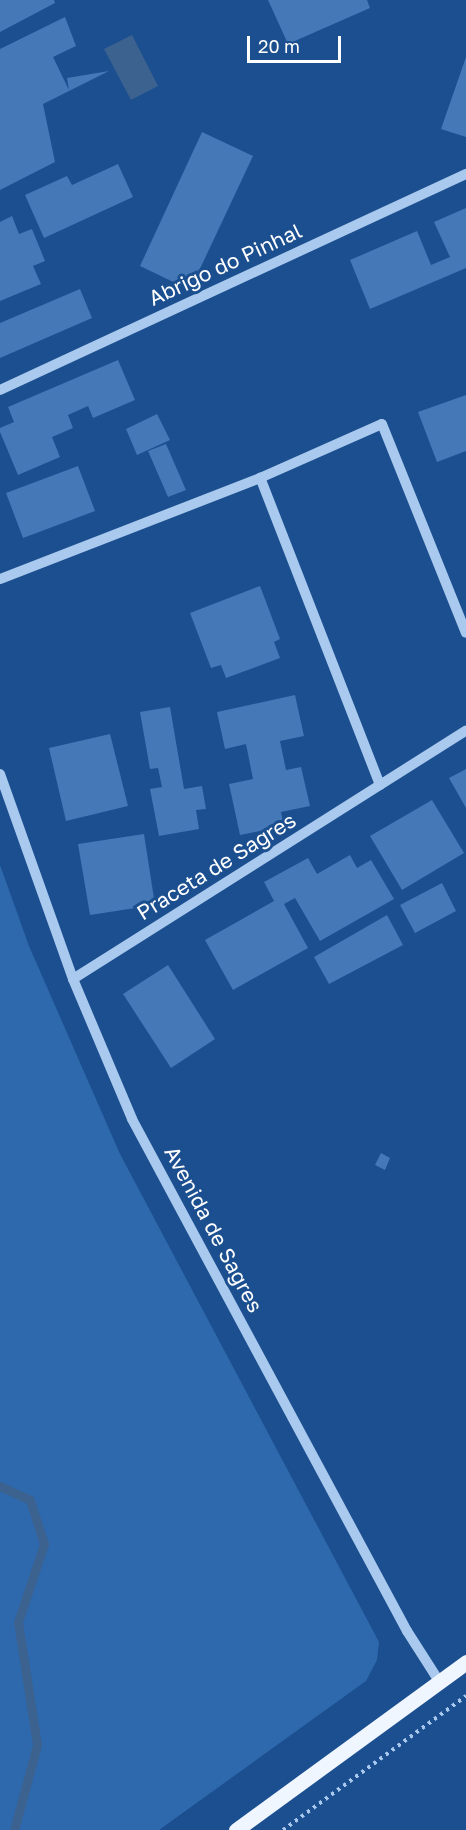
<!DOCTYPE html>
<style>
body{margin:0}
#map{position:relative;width:466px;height:1830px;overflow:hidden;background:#1b4f8f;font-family:"Golos Text",sans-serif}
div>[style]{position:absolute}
.green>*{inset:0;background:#2e69ad}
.water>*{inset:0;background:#3c6290}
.stream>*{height:9px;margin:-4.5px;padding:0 4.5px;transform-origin:4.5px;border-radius:4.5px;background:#3c6290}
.building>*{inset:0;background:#4478b7}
.path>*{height:4px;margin-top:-2px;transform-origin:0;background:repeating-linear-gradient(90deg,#a9c9ee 0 3px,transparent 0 7.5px)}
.minor>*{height:10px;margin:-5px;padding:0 5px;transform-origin:5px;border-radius:5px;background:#a9c9ee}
.major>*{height:15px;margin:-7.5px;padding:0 7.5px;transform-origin:7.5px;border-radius:7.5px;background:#f0f6ff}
span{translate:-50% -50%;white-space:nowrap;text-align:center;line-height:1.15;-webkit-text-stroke:6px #1b4f8f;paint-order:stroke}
.street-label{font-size:21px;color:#fff}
.scale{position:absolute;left:247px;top:36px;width:94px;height:27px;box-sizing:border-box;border:3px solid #fff;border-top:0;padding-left:8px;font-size:18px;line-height:21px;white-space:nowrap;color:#fff;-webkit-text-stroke:4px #1b4f8f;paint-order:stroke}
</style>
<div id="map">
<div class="green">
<i style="clip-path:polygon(0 865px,29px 946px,120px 1154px,379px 1642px,377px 1660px,366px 1681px,159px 1830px,0 1830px)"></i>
</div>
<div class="water">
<i style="clip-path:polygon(132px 35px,158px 86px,131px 100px,104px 49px)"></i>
</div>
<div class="stream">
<i style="left:0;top:1486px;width:33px;rotate:25deg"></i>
<i style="left:30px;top:1500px;width:46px;rotate:72.3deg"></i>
<i style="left:44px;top:1544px;width:82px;rotate:108.4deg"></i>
<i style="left:18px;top:1622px;width:124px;rotate:81.2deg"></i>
<i style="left:37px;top:1745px;width:88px;rotate:105.1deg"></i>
</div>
<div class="building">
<i style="clip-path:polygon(0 0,54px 0,55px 3px,0 32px)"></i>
<i style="clip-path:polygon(268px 0,367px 0,370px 8px,288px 44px)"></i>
<i style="clip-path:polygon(65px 17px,76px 46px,53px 57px,69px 90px,67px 78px,109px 71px,43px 104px,55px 162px,0 190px,0 49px)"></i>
<i style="clip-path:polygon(466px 57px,466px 137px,441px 129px)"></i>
<i style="clip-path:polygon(202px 132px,253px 156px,190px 290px,140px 266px)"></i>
<i style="clip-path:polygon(118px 164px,133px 197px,44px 238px,25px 195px,67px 176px,72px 185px)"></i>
<i style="clip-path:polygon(466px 208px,466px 268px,370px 309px,350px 260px,417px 231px,431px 265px,450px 257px,434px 222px)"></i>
<i style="clip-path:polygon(12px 216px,19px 234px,32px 229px,45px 261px,33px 266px,41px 284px,0 301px,0 222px)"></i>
<i style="clip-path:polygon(80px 289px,92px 318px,0 358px,0 323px)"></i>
<i style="clip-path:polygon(118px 360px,135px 400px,93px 418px,88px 406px,68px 415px,73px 428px,52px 437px,60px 457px,18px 475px,0 432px,0 428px,14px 422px,8px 407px)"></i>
<i style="clip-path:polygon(466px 395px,466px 451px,437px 462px,418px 412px)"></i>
<i style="clip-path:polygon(157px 414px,170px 440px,137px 455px,126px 429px)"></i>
<i style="clip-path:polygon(166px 444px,186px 490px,168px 497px,148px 451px)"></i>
<i style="clip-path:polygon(78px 466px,95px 511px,23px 538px,6px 493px)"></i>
<i style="clip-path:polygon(260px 586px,280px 639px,274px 642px,280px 658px,226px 678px,221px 665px,211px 668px,190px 613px)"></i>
<i style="clip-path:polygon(295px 695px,304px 736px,280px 741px,286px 770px,301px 767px,310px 806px,281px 812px,284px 826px,240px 835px,229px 784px,253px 779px,246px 744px,225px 749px,217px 712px)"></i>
<i style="clip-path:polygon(170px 707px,184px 789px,202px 786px,206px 809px,196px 810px,199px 829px,159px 836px,150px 789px,162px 787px,158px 768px,150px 769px,140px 712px)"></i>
<i style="clip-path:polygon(110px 734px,128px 806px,66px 821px,49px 748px)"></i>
<i style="clip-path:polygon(466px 769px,466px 808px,449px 778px)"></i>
<i style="clip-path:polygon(432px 800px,464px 853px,402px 890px,370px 836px)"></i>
<i style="clip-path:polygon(144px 834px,155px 905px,90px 915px,78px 844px)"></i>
<i style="clip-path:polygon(350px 855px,357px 868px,371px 860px,394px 899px,320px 941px,295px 898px,284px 904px,308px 948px,233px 990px,205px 940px,274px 901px,264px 882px,308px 858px,317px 874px)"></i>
<i style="clip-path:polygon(442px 883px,456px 911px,415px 933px,400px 905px)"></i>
<i style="clip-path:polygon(387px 915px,403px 945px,329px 984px,314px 957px)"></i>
<i style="clip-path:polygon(168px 965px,215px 1039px,171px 1068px,123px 994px)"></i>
<i style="clip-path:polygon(381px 1153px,390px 1158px,385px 1170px,375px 1165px)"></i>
</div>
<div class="path">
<i style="left:283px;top:1830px;width:227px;rotate:-36.2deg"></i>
</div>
<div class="minor">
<i style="left:0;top:390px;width:514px;rotate:-24.87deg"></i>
<i style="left:0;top:579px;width:279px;rotate:-21.2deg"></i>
<i style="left:0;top:774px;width:218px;rotate:70.4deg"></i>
<i style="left:73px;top:979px;width:152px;rotate:67.1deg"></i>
<i style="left:132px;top:1119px;width:581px;rotate:61.76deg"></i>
<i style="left:407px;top:1631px;width:59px;rotate:57.4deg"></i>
<i style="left:380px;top:785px;width:330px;rotate:-111.3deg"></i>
<i style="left:260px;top:478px;width:133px;rotate:-23.9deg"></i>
<i style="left:382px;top:424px;width:225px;rotate:68.1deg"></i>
<i style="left:73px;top:979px;width:465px;rotate:-32.3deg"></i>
</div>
<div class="major">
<i style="left:236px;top:1830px;width:285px;rotate:-36.1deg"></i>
</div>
<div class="street-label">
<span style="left:225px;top:264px;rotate:-25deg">Abrigo do Pinhal</span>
<span style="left:216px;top:866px;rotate:-32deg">Praceta de Sagres</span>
<span style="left:214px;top:1229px;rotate:62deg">Avenida de Sagres</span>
</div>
<div class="scale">20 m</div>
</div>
